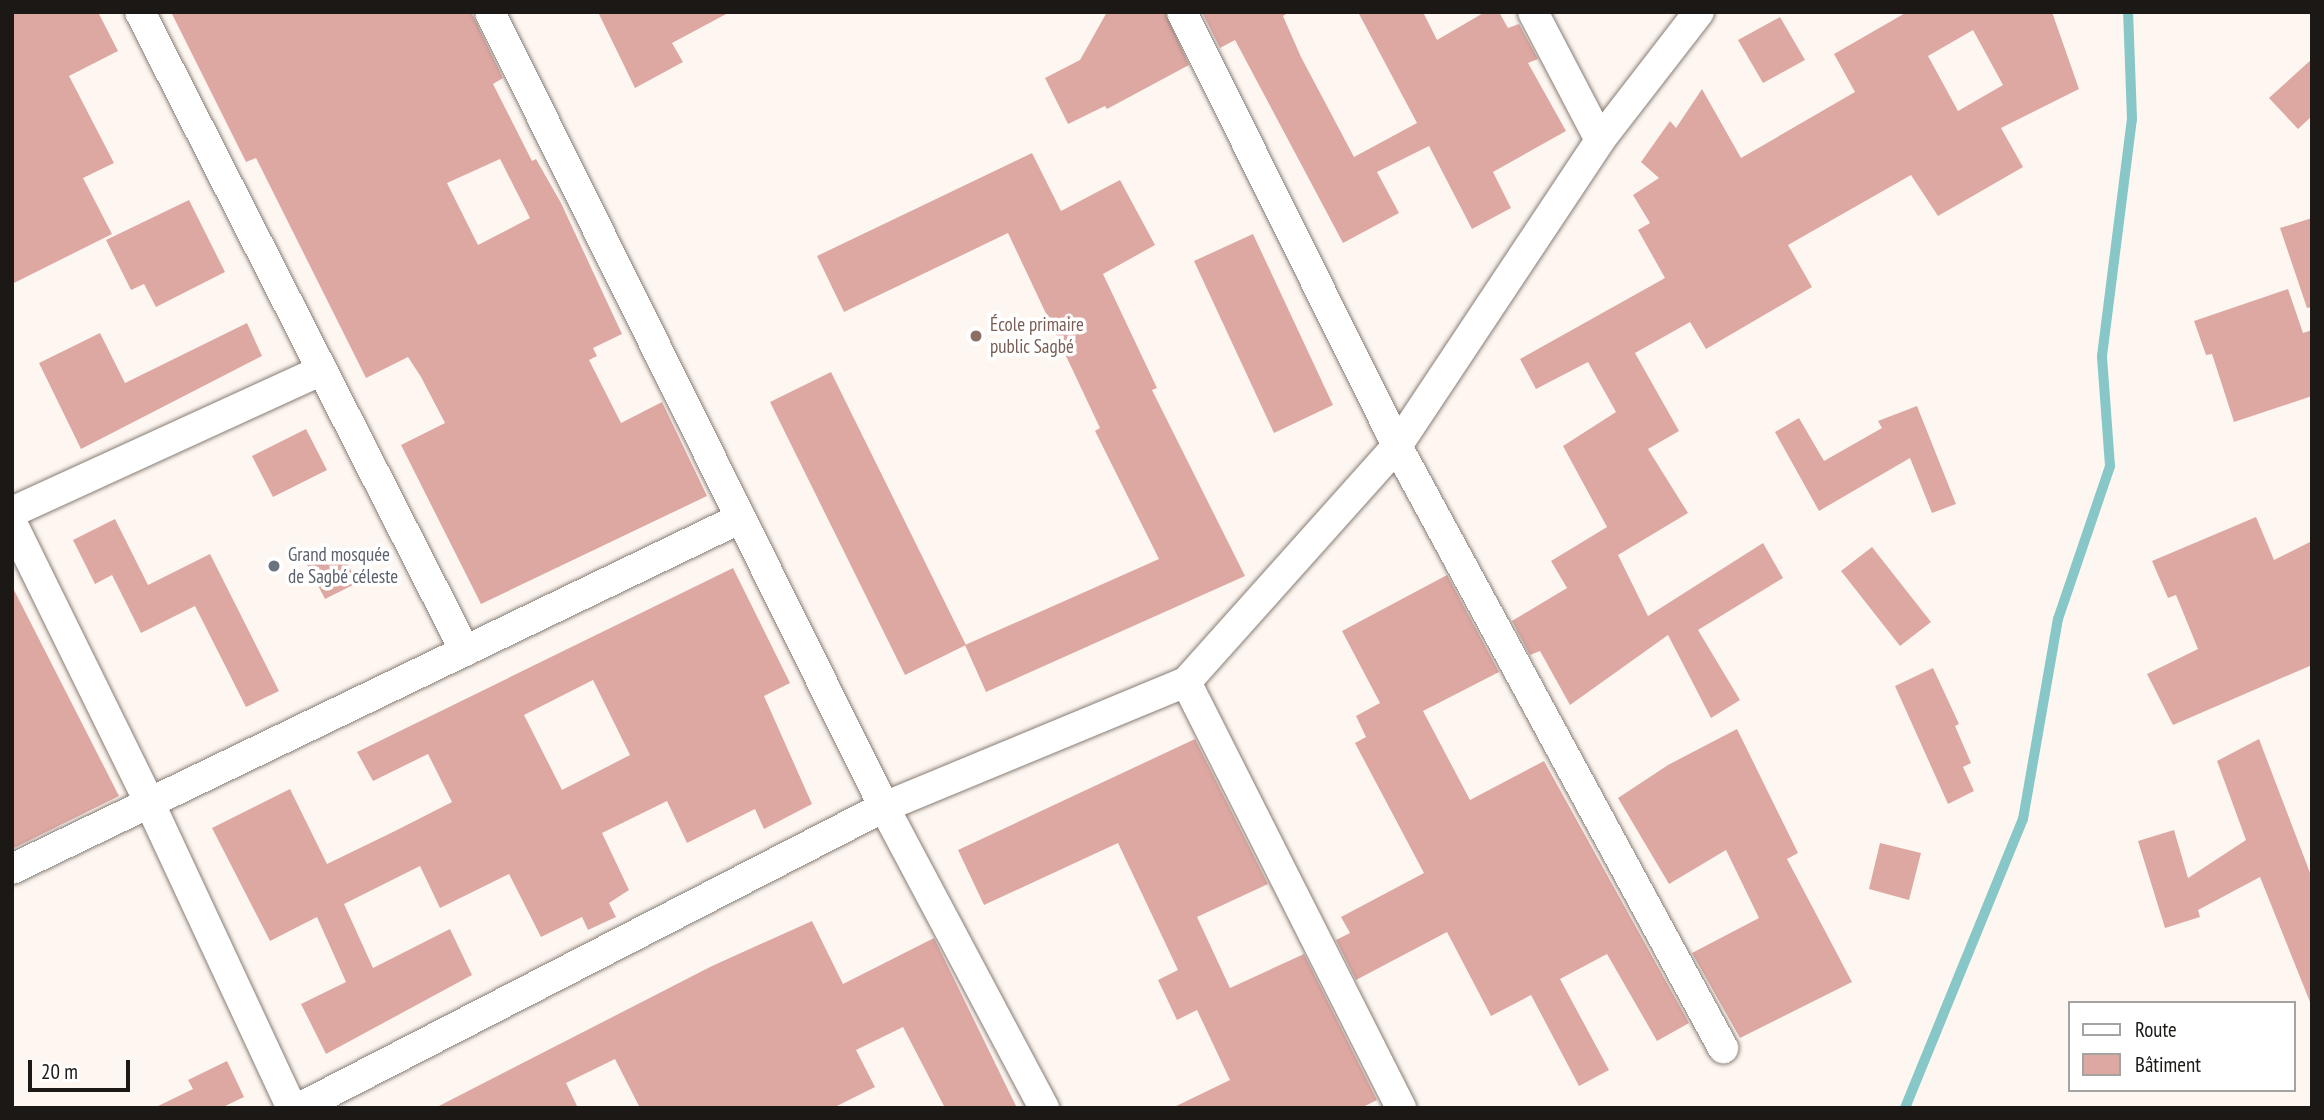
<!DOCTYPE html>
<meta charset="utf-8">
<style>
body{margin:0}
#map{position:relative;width:2324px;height:1120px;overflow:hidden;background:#fef7f1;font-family:"PT Sans Narrow",sans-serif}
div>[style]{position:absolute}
.stream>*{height:10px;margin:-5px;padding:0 5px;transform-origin:5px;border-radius:5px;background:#88c7c7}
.building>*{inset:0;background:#dea8a2}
.roads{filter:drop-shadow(0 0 2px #877d75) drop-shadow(0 0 2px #877d75)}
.minor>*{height:30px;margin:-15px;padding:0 15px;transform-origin:15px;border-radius:15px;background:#fff}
.dots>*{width:19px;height:19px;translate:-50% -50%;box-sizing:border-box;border:4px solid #fff;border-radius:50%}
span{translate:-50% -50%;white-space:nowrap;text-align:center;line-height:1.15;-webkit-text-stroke:7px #fff;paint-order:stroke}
.education-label{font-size:19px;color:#785e54}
.left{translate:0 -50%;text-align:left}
.worship-label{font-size:19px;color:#5b616d}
.frame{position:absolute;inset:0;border:14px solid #1c1815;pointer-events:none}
.legend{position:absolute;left:2068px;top:1001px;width:228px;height:91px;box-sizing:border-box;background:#fff;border:2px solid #a4a3a1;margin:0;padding:9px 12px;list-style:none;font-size:21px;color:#1c1815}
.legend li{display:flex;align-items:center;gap:14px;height:35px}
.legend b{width:35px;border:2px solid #a4a3a1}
.scale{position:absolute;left:28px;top:1060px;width:102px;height:32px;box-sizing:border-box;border:4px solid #1c1815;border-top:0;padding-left:9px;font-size:21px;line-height:24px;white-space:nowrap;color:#1c1815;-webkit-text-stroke:5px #fff;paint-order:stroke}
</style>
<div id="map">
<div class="stream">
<i style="left:1905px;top:1108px;width:312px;rotate:-67.8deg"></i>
<i style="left:2023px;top:819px;width:203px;rotate:-80.1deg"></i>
<i style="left:2058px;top:619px;width:162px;rotate:-71.2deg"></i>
<i style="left:2110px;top:466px;width:110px;rotate:-94.2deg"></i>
<i style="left:2102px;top:356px;width:239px;rotate:-82.8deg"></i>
<i style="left:2132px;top:119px;width:107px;rotate:-92.1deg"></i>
</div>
<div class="building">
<i style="clip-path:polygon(12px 12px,98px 12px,118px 51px,69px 76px,114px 163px,83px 178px,112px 234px,12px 284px)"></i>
<i style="clip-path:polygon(evenodd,171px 12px,471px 12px,503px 78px,493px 84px,532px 161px,536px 159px,561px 203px,622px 334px,593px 348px,597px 356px,589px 360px,621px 423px,662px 402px,707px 496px,481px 604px,401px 445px,445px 423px,421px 377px,408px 357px,366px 378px,256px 158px,246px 162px,171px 12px,500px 159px,530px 218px,478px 245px,447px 183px,500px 159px)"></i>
<i style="clip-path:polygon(598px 12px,730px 12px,672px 43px,683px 62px,635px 88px)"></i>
<i style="clip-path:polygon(1107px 12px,1165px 12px,1189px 65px,1107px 109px,1105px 106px,1068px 124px,1045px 78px,1080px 60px)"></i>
<i style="clip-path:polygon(1202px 12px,1289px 12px,1283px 16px,1301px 57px,1354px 157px,1417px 123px,1358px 12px,1423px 12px,1437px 40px,1485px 12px,1499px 12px,1508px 28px,1519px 24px,1538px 59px,1528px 63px,1566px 131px,1493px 172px,1511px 208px,1472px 229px,1429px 146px,1377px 172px,1399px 213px,1343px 243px,1235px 40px,1220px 48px)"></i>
<i style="clip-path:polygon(evenodd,1907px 12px,2052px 12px,2079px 89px,2001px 128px,2023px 167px,1938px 216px,1911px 175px,1788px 245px,1812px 287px,1706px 349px,1690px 322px,1635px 353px,1679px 431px,1648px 449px,1688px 513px,1618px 555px,1648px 616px,1763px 543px,1783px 578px,1698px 630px,1740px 700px,1711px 718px,1668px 635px,1570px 705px,1540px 651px,1530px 655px,1512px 621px,1567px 588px,1551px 561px,1607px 527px,1563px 446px,1616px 412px,1588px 362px,1536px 389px,1520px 359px,1665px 278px,1638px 230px,1650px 223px,1633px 195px,1659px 178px,1641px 162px,1670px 121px,1676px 128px,1702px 89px,1741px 158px,1855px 92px,1834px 54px,1907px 12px,1973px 30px,2003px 85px,1958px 111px,1928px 56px,1973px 30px)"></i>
<i style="clip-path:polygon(1780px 17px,1805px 60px,1763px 83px,1738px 40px)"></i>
<i style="clip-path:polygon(2312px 59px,2312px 116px,2298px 129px,2269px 98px)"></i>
<i style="clip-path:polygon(1032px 153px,1061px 211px,1120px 180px,1155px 245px,1103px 274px,1157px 388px,1152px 390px,1245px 576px,986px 692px,965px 645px,1159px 559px,1095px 431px,1100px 428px,1008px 233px,844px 312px,817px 256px)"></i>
<i style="clip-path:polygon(189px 200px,225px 272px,156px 307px,144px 284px,131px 290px,106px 240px)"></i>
<i style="clip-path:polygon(2312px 218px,2312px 307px,2307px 308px,2280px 228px)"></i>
<i style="clip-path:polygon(1253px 234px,1333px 405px,1274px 433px,1194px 261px)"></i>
<i style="clip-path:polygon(2288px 289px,2303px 333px,2312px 330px,2312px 396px,2234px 422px,2212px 354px,2206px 355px,2194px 321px)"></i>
<i style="clip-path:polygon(247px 323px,262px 356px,81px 449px,39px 363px,100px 333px,125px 383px)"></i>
<i style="clip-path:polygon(831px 372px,966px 645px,905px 675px,770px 402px)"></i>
<i style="clip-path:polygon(1917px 406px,1956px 504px,1932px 513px,1910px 458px,1819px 511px,1775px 432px,1799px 418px,1824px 461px,1882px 428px,1878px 421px)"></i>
<i style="clip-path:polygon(306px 429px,327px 470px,273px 497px,252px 456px)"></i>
<i style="clip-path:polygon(2256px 517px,2274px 560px,2312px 541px,2312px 665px,2173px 725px,2147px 674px,2198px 649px,2176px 595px,2168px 598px,2152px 561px)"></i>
<i style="clip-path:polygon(115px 519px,148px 585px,210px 554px,279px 691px,246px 707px,195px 606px,141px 633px,112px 575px,95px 584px,73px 540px)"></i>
<i style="clip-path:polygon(1872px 547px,1931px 622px,1900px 646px,1841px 571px)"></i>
<i style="clip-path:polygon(340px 548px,357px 583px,325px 599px,307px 564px)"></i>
<i style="clip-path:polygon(evenodd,733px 568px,790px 683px,764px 696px,812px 804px,764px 829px,755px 809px,687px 843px,667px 801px,602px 833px,629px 890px,609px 903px,616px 917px,588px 930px,582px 917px,541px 937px,509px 874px,440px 908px,420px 866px,344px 904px,373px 968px,450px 929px,472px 975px,326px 1054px,301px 1004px,346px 982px,317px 917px,270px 941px,212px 828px,290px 789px,327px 864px,395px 831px,452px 802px,428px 754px,373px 781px,357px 752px,733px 568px,593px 680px,630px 755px,562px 790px,524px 715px,593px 680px)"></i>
<i style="clip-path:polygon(1447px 575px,1499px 672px,1423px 711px,1470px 800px,1544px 761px,1689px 1023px,1657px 1041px,1607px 954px,1560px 979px,1609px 1070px,1579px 1086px,1531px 995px,1491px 1016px,1447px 932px,1356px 980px,1336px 940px,1350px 933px,1341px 917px,1424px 873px,1355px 743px,1366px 737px,1356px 716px,1380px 703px,1342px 631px)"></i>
<i style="clip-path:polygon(12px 586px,119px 796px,12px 849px)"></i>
<i style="clip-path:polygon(1933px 668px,1959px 724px,1955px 726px,1971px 763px,1963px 767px,1974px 791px,1948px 804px,1895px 686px)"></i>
<i style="clip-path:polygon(1737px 729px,1798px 853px,1787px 859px,1852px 982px,1740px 1038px,1692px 953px,1759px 918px,1726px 850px,1669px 884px,1618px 798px,1668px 765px)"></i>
<i style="clip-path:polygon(1195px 739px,1268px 884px,1197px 917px,1230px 988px,1304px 954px,1377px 1100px,1361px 1108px,1172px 1108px,1230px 1080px,1197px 1010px,1177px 1020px,1158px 980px,1178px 970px,1118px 843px,984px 905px,958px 850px)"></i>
<i style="clip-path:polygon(2259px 739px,2312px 878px,2312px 1007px,2260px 877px,2198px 910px,2200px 917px,2165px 928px,2138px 841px,2174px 830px,2188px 878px,2246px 840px,2217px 761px)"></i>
<i style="clip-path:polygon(1880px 843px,1921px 853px,1909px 900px,1869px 889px)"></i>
<i style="clip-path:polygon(812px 921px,843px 984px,934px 938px,1017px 1108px,945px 1108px,903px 1027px,856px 1050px,875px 1087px,833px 1108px,640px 1108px,615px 1059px,566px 1083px,578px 1108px,435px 1108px,712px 966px)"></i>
<i style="clip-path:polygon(227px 1061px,244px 1097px,221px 1108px,154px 1108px,193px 1089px,188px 1080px)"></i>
</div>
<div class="roads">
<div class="minor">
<i style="left:140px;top:12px;width:717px;rotate:63.04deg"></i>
<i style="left:490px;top:12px;width:887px;rotate:63.64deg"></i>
<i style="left:884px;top:807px;width:341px;rotate:62deg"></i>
<i style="left:1182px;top:12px;width:484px;rotate:63.6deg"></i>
<i style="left:1397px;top:446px;width:685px;rotate:61.56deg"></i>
<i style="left:1533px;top:12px;width:144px;rotate:62.4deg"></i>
<i style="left:12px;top:512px;width:341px;rotate:-24.6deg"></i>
<i style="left:12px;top:523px;width:313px;rotate:63.8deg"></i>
<i style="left:150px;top:804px;width:336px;rotate:65deg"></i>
<i style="left:1186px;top:682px;width:477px;rotate:63.2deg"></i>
<i style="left:12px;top:869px;width:807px;rotate:-25.71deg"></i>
<i style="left:299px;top:1108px;width:658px;rotate:-27.23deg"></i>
<i style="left:884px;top:807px;width:327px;rotate:-22.5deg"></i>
<i style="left:1186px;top:682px;width:317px;rotate:-48.2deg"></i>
<i style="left:1397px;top:446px;width:367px;rotate:-56.4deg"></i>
<i style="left:1600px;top:140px;width:162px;rotate:-52.3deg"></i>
</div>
</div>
<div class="dots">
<i style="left:976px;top:336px;background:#8d6e63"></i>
<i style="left:274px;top:566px;background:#6b7280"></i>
</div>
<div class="education-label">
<span class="left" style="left:990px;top:336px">École primaire<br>public Sagbé</span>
</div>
<div class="worship-label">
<span class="left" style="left:288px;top:566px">Grand mosquée<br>de Sagbé céleste</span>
</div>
<div class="frame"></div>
<ul class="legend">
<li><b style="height:9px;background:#fff"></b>Route</li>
<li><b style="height:19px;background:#dea8a2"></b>Bâtiment</li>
</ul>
<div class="scale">20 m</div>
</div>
